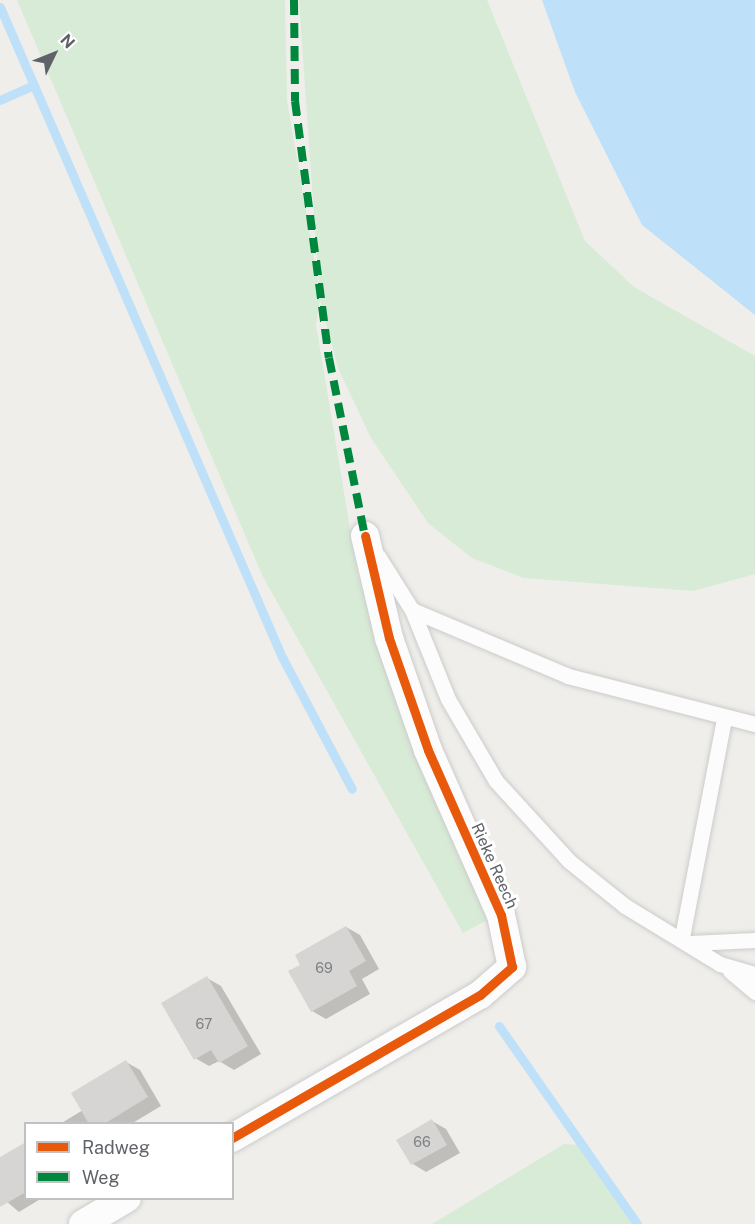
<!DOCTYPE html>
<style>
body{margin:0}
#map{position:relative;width:755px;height:1224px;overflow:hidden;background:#efeeea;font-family:"Public Sans",sans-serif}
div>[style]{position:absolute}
.green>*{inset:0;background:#d8ebd6}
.water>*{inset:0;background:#bfe0f9}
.shadow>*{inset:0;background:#0003}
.stream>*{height:9px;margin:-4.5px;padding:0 4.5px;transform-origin:4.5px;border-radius:4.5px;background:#bfe0f9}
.building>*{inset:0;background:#d6d5d3}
.roads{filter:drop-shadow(0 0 2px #cbcccc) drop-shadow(0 0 2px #cbcccc)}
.service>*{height:15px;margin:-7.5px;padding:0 7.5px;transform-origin:7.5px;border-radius:7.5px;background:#fdfcfc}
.minor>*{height:28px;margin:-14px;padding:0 14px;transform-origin:14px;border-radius:14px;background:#fdfcfc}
.quiet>*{height:8px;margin-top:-4px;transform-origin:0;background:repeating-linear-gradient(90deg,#00873e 0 15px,transparent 0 23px)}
.cycleway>*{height:9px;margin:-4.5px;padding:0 4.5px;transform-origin:4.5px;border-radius:4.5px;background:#e8590c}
span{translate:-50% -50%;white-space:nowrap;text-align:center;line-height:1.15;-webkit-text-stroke:6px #fff;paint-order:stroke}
.number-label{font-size:14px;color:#7e8184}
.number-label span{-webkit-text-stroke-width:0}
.street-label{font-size:16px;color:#5f6368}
.legend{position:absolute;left:24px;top:1122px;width:210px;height:78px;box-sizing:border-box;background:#fff;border:2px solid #bfc1c3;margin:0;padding:8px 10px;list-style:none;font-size:18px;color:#5f6368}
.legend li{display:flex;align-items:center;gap:12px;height:30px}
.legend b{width:30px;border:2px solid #bfc1c3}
.north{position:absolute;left:24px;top:24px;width:60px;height:60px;-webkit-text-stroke:4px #fff;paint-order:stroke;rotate:47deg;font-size:16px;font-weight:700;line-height:24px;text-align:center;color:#5f6368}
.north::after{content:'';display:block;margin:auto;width:21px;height:27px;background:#5f6368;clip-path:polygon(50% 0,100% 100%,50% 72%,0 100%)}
</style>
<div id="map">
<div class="green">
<i style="clip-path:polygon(17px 0,285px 0,287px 100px,319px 288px,299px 0,487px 0,585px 241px,634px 287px,755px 356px,755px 574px,693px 591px,524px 578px,472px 558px,428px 523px,371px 438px,338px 368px,320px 300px,316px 325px,358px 576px,487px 920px,463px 933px,263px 577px)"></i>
<i style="clip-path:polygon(564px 1144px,577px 1145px,632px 1224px,432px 1224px)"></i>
</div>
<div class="water">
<i style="clip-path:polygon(542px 0,755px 0,755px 315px,642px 225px,575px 92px)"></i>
</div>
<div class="shadow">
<i style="clip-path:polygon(346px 927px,360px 935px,379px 969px,362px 979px,370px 994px,326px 1019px,312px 1011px,302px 966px)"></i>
<i style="clip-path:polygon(207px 978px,221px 986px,261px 1054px,234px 1070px,219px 1061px,209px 1066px,195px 1058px)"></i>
<i style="clip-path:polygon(126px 1062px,140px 1070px,161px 1106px,131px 1124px,60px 1124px,83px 1110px)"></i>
<i style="clip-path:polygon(432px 1121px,446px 1129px,460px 1153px,426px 1172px,413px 1164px,398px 1141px)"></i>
<i style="clip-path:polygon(26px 1144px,26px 1198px,42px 1198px,19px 1212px,0 1196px,0 1159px)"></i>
</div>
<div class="stream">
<i style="left:0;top:7px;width:709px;rotate:66.55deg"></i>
<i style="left:282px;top:657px;width:149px;rotate:62.1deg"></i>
<i style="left:0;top:100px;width:36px;rotate:-24deg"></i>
<i style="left:499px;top:1026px;width:241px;rotate:55.1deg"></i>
</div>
<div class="building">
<i style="clip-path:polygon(346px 926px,366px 961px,349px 971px,357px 986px,311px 1012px,288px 971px,300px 965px,295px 955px)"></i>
<i style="clip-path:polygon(207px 976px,248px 1046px,219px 1063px,211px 1050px,194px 1060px,161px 1003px)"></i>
<i style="clip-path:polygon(126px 1060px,148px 1097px,104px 1124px,89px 1124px,71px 1093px)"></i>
<i style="clip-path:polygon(432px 1119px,447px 1145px,411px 1165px,396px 1140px)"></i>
<i style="clip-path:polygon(26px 1142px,26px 1192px,0 1207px,0 1157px)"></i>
</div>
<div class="roads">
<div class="service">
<i style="left:378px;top:556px;width:64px;rotate:57.8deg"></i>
<i style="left:412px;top:610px;width:96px;rotate:68deg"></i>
<i style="left:448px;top:699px;width:95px;rotate:59.7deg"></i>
<i style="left:496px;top:781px;width:108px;rotate:47.6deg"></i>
<i style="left:569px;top:861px;width:72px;rotate:38.8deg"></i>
<i style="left:625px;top:906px;width:111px;rotate:31.4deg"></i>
<i style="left:720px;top:964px;width:36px;rotate:16deg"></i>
<i style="left:412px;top:610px;width:169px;rotate:22.9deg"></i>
<i style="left:568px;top:676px;width:193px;rotate:14.4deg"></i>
<i style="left:682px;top:937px;width:222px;rotate:-79.1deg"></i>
<i style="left:690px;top:943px;width:65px;rotate:-2.6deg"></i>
<i style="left:730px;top:971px;width:33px;rotate:40deg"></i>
</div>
<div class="minor">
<i style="left:232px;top:1138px;width:286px;rotate:-30deg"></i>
<i style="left:480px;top:995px;width:43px;rotate:-41.2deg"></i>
<i style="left:512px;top:967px;width:53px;rotate:-101.9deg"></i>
<i style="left:501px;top:915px;width:180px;rotate:-113.9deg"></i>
<i style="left:428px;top:750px;width:119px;rotate:-109.2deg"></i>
<i style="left:389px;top:638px;width:105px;rotate:-103.2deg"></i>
<i style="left:83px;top:1224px;width:51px;rotate:-30.6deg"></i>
</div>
</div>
<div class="quiet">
<i style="left:294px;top:0;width:101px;rotate:89.4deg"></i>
<i style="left:295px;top:101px;width:259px;rotate:82.5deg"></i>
<i style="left:329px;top:358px;width:182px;rotate:78.6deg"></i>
</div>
<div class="cycleway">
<i style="left:232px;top:1138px;width:286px;rotate:-30deg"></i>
<i style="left:480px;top:995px;width:43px;rotate:-41.2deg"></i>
<i style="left:512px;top:967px;width:53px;rotate:-101.9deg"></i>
<i style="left:501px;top:915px;width:180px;rotate:-113.9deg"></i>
<i style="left:428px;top:750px;width:119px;rotate:-109.2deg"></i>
<i style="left:389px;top:638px;width:105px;rotate:-103.2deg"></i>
</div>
<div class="number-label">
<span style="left:324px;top:968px">69</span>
<span style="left:204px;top:1024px">67</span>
<span style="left:422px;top:1142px">66</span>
</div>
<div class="street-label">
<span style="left:494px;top:866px;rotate:66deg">Rieke Reech</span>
</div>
<ul class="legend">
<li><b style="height:8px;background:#e8590c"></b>Radweg</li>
<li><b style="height:8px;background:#00873e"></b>Weg</li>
</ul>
<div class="north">N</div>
</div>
